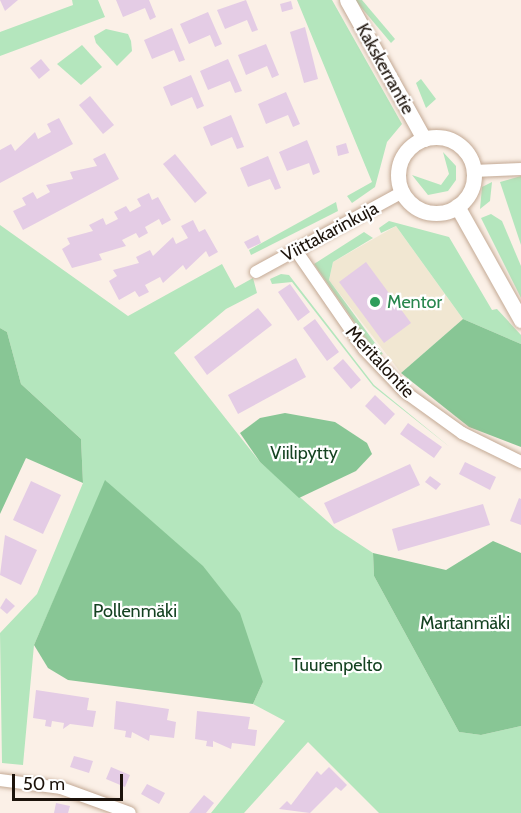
<!DOCTYPE html>
<meta charset="utf-8">
<style>
body{margin:0}
#map{position:relative;width:521px;height:813px;overflow:hidden;background:#fbf0e7;font-family:Cabin,sans-serif}
div>[style]{position:absolute}
.commercial>*{inset:0;background:#f1e7d2}
.green>*{inset:0;background:#b4e6bd}
.forest>*{inset:0;background:#88c695}
.building>*{inset:0;background:#e4cce5}
.roads{filter:drop-shadow(0 0 2px #c3a994) drop-shadow(0 0 2px #c3a994)}
.minor>*{height:12px;margin:-6px;padding:0 6px;transform-origin:6px;border-radius:6px;background:#fff}
.tertiary>*{height:15px;margin:-7.5px;padding:0 7.5px;transform-origin:7.5px;border-radius:7.5px;background:#fff}
.tertiary>.ring{margin:-7.5px;padding:0;box-sizing:content-box;background:none;border:15px solid #fff;border-radius:50%}
.dots>*{width:16px;height:16px;translate:-50% -50%;box-sizing:border-box;border:3px solid #fff;border-radius:50%}
span{translate:-50% -50%;white-space:nowrap;text-align:center;line-height:1.15;-webkit-text-stroke:4.5px #fff;paint-order:stroke}
.street-label{font-size:18px;color:#1c130b}
.leisure-label{font-size:18px;color:#27864d}
.left{translate:0 -50%;text-align:left}
.park-label{font-size:18px;color:#144221}
.scale{position:absolute;left:12px;top:774px;width:111px;height:27px;box-sizing:border-box;border:3px solid #1c130b;border-top:0;padding-left:8px;font-size:18px;line-height:21px;white-space:nowrap;color:#1c130b;-webkit-text-stroke:4px #fff;paint-order:stroke}
</style>
<div id="map">
<div class="commercial">
<i style="clip-path:polygon(396px 226px,463px 319px,401px 373px,329px 280px,333px 262px)"></i>
</div>
<div class="green">
<i style="clip-path:polygon(72px 0,98px 0,105px 17px,0 56px,0 32px,73px 5px)"></i>
<i style="clip-path:polygon(297px 0,332px 0,402px 124px,387px 142px,375px 187px,352px 203px,347px 196px,372px 182px)"></i>
<i style="clip-path:polygon(355px 0,362px 0,395px 39px,391px 43px)"></i>
<i style="clip-path:polygon(106px 29px,128px 34px,131px 41px,132px 51px,117px 66px,96px 43px,94px 36px)"></i>
<i style="clip-path:polygon(82px 45px,102px 67px,81px 85px,57px 64px)"></i>
<i style="clip-path:polygon(421px 79px,436px 99px,426px 108px,416px 83px)"></i>
<i style="clip-path:polygon(443px 152px,456px 166px,456px 180px,448px 191px,428px 195px,412px 175px,441px 185px,449px 174px)"></i>
<i style="clip-path:polygon(521px 176px,521px 245px,500px 182px)"></i>
<i style="clip-path:polygon(492px 182px,490px 201px,480px 209px,482px 187px)"></i>
<i style="clip-path:polygon(336px 202px,338px 211px,251px 255px,249px 250px)"></i>
<i style="clip-path:polygon(491px 214px,502px 221px,521px 266px,521px 298px,481px 218px)"></i>
<i style="clip-path:polygon(389px 221px,449px 237px,492px 310px,497px 309px,521px 335px,521px 344px,463px 319px,396px 226px,381px 233px,379px 228px)"></i>
<i style="clip-path:polygon(0 225px,128px 316px,222px 264px,235px 288px,253px 278px,257px 293px,226px 309px,174px 353px,260px 462px,335px 528px,373px 553px,374px 576px,459px 732px,481px 735px,521px 726px,521px 813px,379px 813px,308px 742px,244px 813px,211px 813px,285px 721px,253px 704px,263px 682px,106px 481px,34px 645px,23px 765px,2px 763px,0 633px,37px 594px,83px 483px,81px 439px,21px 384px,7px 332px,0 328px)"></i>
<i style="clip-path:polygon(364px 232px,373px 238px,333px 262px,329px 280px,383px 354px,378px 356px,314px 264px)"></i>
<i style="clip-path:polygon(281px 274px,289px 275px,374px 385px,451px 448px,373px 386px,292px 282px,272px 284px,270px 279px)"></i>
</div>
<div class="forest">
<i style="clip-path:polygon(463px 319px,521px 344px,521px 447px,469px 427px,401px 373px)"></i>
<i style="clip-path:polygon(0 328px,7px 332px,21px 384px,81px 439px,83px 483px,26px 458px,0 514px)"></i>
<i style="clip-path:polygon(285px 413px,335px 422px,367px 443px,372px 454px,356px 471px,299px 498px,260px 462px,240px 433px,260px 418px)"></i>
<i style="clip-path:polygon(105px 480px,203px 566px,240px 613px,263px 682px,253px 704px,68px 680px,48px 668px,34px 645px)"></i>
<i style="clip-path:polygon(493px 541px,521px 553px,521px 726px,481px 735px,459px 732px,374px 576px,373px 553px,446px 570px)"></i>
</div>
<div class="building">
<i style="clip-path:polygon(0 0,18px 0,5px 11px)"></i>
<i style="clip-path:polygon(116px 0,149px 0,156px 17px,150px 20px,145px 8px,123px 17px)"></i>
<i style="clip-path:polygon(246px 0,258px 30px,252px 32px,247px 20px,225px 29px,217px 10px)"></i>
<i style="clip-path:polygon(291px 1px,293px 9px,282px 12px,280px 4px)"></i>
<i style="clip-path:polygon(208px 12px,222px 44px,215px 47px,210px 35px,189px 44px,180px 24px)"></i>
<i style="clip-path:polygon(305px 27px,318px 79px,304px 83px,290px 32px)"></i>
<i style="clip-path:polygon(172px 28px,185px 60px,179px 62px,174px 50px,152px 59px,144px 40px)"></i>
<i style="clip-path:polygon(266px 44px,279px 75px,272px 78px,267px 66px,246px 75px,238px 55px)"></i>
<i style="clip-path:polygon(41px 59px,50px 70px,39px 79px,30px 68px)"></i>
<i style="clip-path:polygon(228px 59px,242px 91px,235px 93px,230px 81px,208px 90px,200px 71px)"></i>
<i style="clip-path:polygon(191px 75px,204px 106px,197px 109px,192px 97px,171px 106px,163px 87px)"></i>
<i style="clip-path:polygon(286px 92px,300px 124px,293px 127px,288px 115px,266px 124px,258px 104px)"></i>
<i style="clip-path:polygon(90px 96px,114px 125px,103px 134px,79px 105px)"></i>
<i style="clip-path:polygon(231px 115px,244px 147px,237px 149px,232px 137px,211px 146px,203px 127px)"></i>
<i style="clip-path:polygon(59px 118px,73px 144px,0 183px,0 150px,11px 144px,15px 151px,35px 132px,38px 139px,51px 132px,47px 124px)"></i>
<i style="clip-path:polygon(307px 140px,320px 172px,313px 175px,309px 163px,287px 171px,279px 152px)"></i>
<i style="clip-path:polygon(346px 143px,349px 153px,338px 156px,336px 146px)"></i>
<i style="clip-path:polygon(105px 153px,119px 179px,23px 230px,13px 211px,26px 205px,22px 198px,33px 192px,37px 199px,50px 192px,46px 185px,73px 179px,70px 172px,97px 166px,93px 159px)"></i>
<i style="clip-path:polygon(175px 154px,207px 193px,195px 203px,163px 164px)"></i>
<i style="clip-path:polygon(268px 156px,281px 188px,275px 190px,270px 179px,248px 187px,240px 168px)"></i>
<i style="clip-path:polygon(149px 193px,152px 200px,158px 197px,171px 220px,162px 225px,159px 219px,145px 227px,148px 233px,139px 238px,136px 233px,122px 240px,126px 246px,99px 254px,102px 260px,72px 268px,62px 249px,70px 244px,67px 238px,93px 231px,89px 225px,103px 218px,106px 225px,118px 219px,114px 212px,126px 206px,130px 212px,141px 206px,137px 199px)"></i>
<i style="clip-path:polygon(193px 220px,199px 232px,205px 229px,218px 252px,209px 257px,206px 251px,186px 270px,183px 265px,163px 283px,160px 277px,145px 285px,149px 292px,139px 297px,135px 291px,119px 300px,109px 281px,117px 276px,113px 270px,139px 263px,136px 257px,150px 250px,153px 256px,173px 237px,176px 244px,188px 238px,181px 226px)"></i>
<i style="clip-path:polygon(258px 235px,261px 243px,248px 249px,244px 242px)"></i>
<i style="clip-path:polygon(366px 262px,411px 323px,384px 343px,339px 282px)"></i>
<i style="clip-path:polygon(290px 284px,310px 312px,298px 321px,278px 292px)"></i>
<i style="clip-path:polygon(258px 308px,272px 325px,207px 375px,194px 357px)"></i>
<i style="clip-path:polygon(315px 319px,339px 352px,327px 361px,303px 328px)"></i>
<i style="clip-path:polygon(296px 358px,306px 377px,238px 414px,228px 395px)"></i>
<i style="clip-path:polygon(343px 359px,361px 380px,351px 389px,333px 368px)"></i>
<i style="clip-path:polygon(375px 395px,395px 414px,385px 425px,365px 406px)"></i>
<i style="clip-path:polygon(408px 423px,442px 447px,434px 458px,400px 434px)"></i>
<i style="clip-path:polygon(465px 462px,496px 477px,490px 490px,459px 474px)"></i>
<i style="clip-path:polygon(410px 464px,420px 485px,334px 524px,324px 503px)"></i>
<i style="clip-path:polygon(430px 476px,441px 484px,436px 490px,425px 482px)"></i>
<i style="clip-path:polygon(31px 481px,61px 495px,43px 534px,13px 520px)"></i>
<i style="clip-path:polygon(519px 498px,521px 499px,521px 525px,510px 521px)"></i>
<i style="clip-path:polygon(483px 504px,490px 525px,398px 551px,392px 529px)"></i>
<i style="clip-path:polygon(5px 535px,37px 550px,21px 585px,0 575px)"></i>
<i style="clip-path:polygon(6px 598px,15px 606px,7px 614px,0 608px)"></i>
<i style="clip-path:polygon(36px 690px,89px 698px,87px 710px,96px 711px,93px 727px,70px 724px,63px 729px,64px 723px,52px 721px,51px 727px,45px 726px,46px 720px,33px 718px)"></i>
<i style="clip-path:polygon(116px 701px,169px 709px,167px 720px,176px 722px,174px 738px,150px 735px,149px 741px,132px 732px,131px 738px,125px 737px,126px 731px,114px 729px)"></i>
<i style="clip-path:polygon(197px 711px,250px 717px,248px 729px,257px 730px,255px 746px,232px 743px,231px 749px,213px 741px,213px 747px,206px 746px,207px 741px,195px 739px)"></i>
<i style="clip-path:polygon(74px 756px,93px 761px,89px 773px,70px 767px)"></i>
<i style="clip-path:polygon(111px 767px,130px 775px,125px 787px,106px 779px)"></i>
<i style="clip-path:polygon(329px 767px,347px 785px,341px 791px,336px 787px,310px 813px,279px 809px,287px 801px,291px 805px,317px 771px,321px 775px)"></i>
<i style="clip-path:polygon(147px 784px,165px 793px,159px 804px,141px 794px)"></i>
<i style="clip-path:polygon(204px 795px,214px 803px,206px 813px,189px 813px)"></i>
<i style="clip-path:polygon(56px 803px,70px 806px,68px 813px,54px 813px)"></i>
</div>
<div class="roads">
<div class="minor">
<i style="left:473px;top:171px;width:48px;rotate:-2.4deg"></i>
<i style="left:297px;top:252px;width:118px;rotate:55.4deg"></i>
<i style="left:364px;top:349px;width:59px;rotate:46.4deg"></i>
<i style="left:405px;top:392px;width:70px;rotate:35.7deg"></i>
<i style="left:462px;top:433px;width:66px;rotate:26.2deg"></i>
<i style="left:256px;top:272px;width:167px;rotate:-28.6deg"></i>
<i style="left:0;top:780px;width:62px;rotate:7.5deg"></i>
<i style="left:61px;top:788px;width:73px;rotate:19.9deg"></i>
</div>
<div class="tertiary">
<i style="left:347px;top:0;width:159px;rotate:61deg"></i>
<i class="ring" style="left:398px;top:137px;width:61px;height:61px"></i>
<i style="left:457px;top:206px;width:131px;rotate:60.7deg"></i>
</div>
</div>
<div class="dots">
<i style="left:375px;top:302px;background:#2e9e5b"></i>
</div>
<div class="street-label">
<span style="left:385px;top:69px;rotate:61deg">Kakskerrantie</span>
<span style="left:330px;top:232px;rotate:-28deg">Viittakarinkuja</span>
<span style="left:380px;top:362px;rotate:47deg">Meritalontie</span>
</div>
<div class="leisure-label">
<span class="left" style="left:387px;top:302px">Mentor</span>
</div>
<div class="park-label">
<span style="left:304px;top:453px">Viilipytty</span>
<span style="left:135px;top:611px">Pollenmäki</span>
<span style="left:465px;top:623px">Martanmäki</span>
<span style="left:337px;top:665px">Tuurenpelto</span>
</div>
<div class="scale">50 m</div>
</div>
